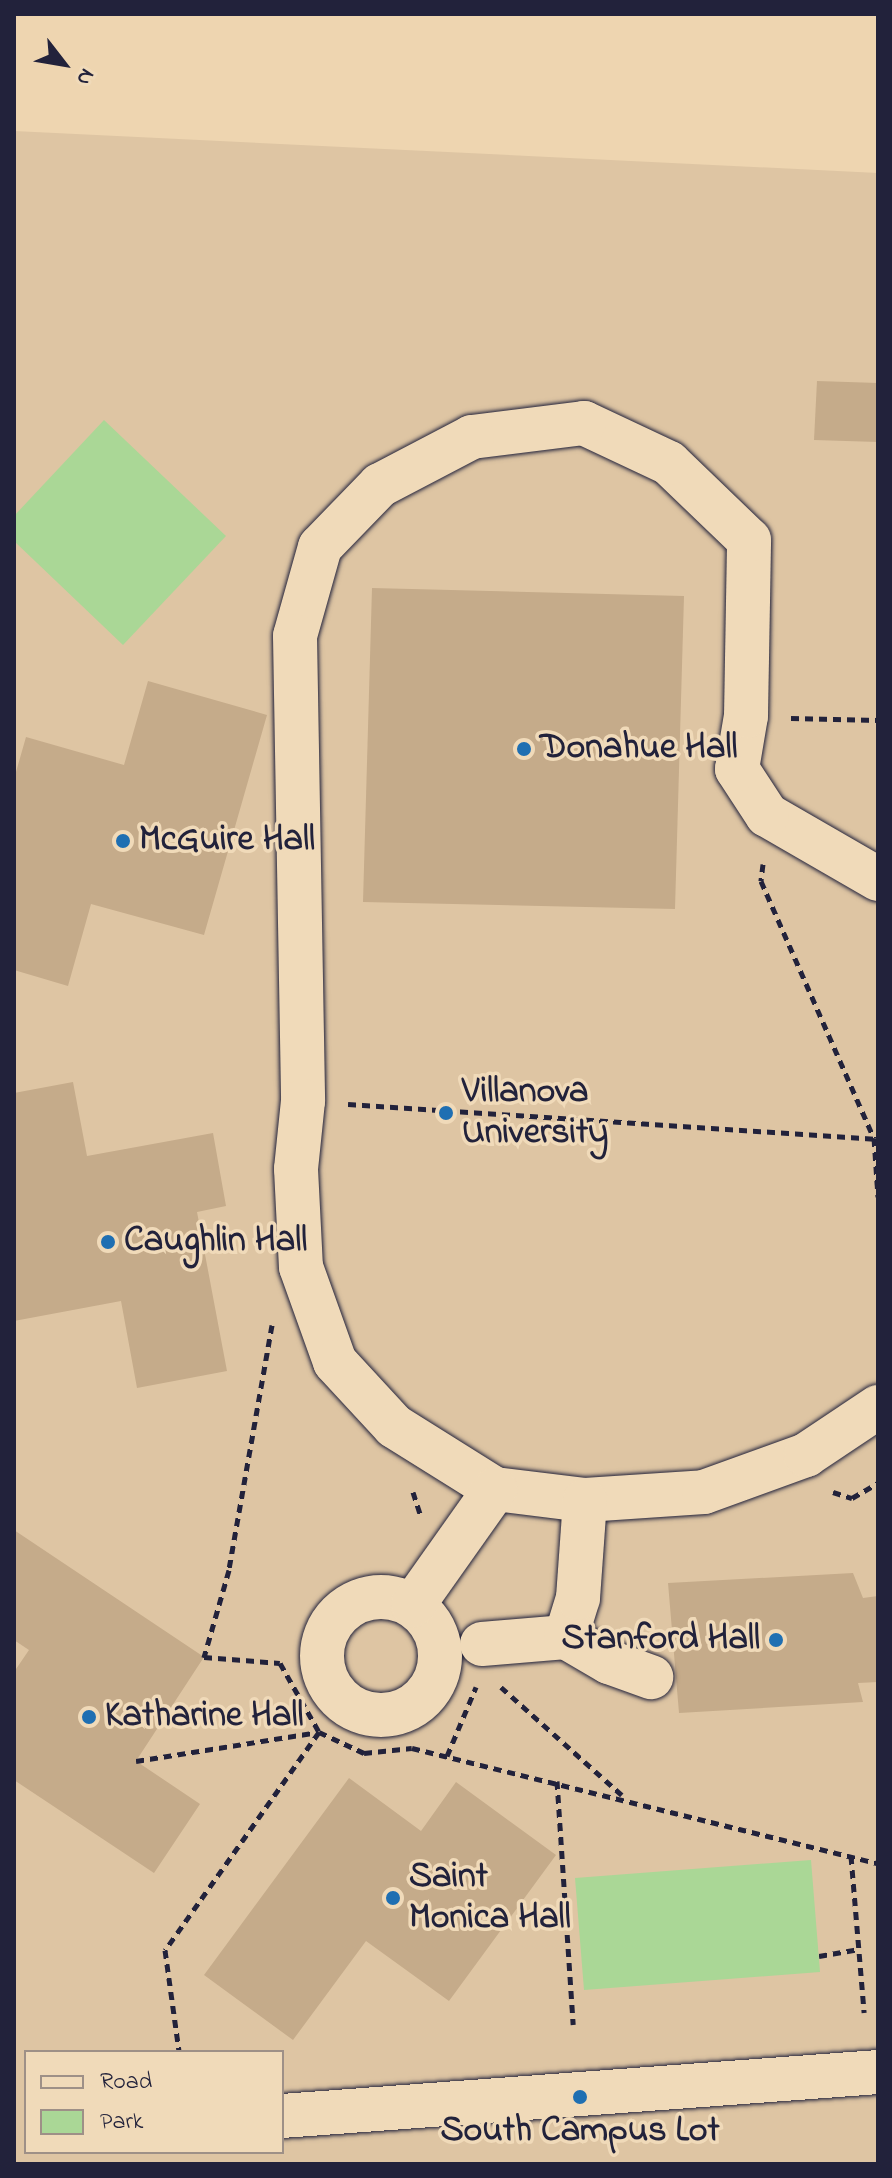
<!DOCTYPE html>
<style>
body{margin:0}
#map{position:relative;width:892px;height:2178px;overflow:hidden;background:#eed5b0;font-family:"Indie Flower",sans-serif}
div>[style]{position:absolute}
.built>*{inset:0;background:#dec5a3}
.green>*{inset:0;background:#aad796}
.building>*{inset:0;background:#c5ab8a}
.path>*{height:5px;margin-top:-2.5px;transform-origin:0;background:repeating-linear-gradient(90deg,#22223b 0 8px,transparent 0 14px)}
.roads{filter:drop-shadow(0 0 2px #22223b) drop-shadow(0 0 2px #22223b)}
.minor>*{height:44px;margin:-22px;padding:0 22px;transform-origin:22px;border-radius:22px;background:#f0dab9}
.minor>.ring{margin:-22px;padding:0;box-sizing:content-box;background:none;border:44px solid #f0dab9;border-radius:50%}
.dots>*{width:22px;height:22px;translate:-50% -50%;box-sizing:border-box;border:4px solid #f0dab9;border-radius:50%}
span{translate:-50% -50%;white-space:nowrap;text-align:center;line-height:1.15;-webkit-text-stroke:7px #f0dab9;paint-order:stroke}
.poi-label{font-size:36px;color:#22223b;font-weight:700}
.left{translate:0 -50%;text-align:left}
.right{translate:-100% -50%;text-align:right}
.frame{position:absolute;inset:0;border:16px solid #22223b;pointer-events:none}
.legend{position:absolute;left:24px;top:2050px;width:260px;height:104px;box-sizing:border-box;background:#f0dab9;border:2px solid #9e9087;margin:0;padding:10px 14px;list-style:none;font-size:24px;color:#22223b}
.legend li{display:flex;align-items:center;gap:16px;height:40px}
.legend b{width:40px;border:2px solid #9e9087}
.north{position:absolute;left:24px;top:24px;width:80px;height:80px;-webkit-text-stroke:6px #f0dab9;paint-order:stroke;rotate:121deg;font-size:22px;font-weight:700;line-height:32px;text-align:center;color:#22223b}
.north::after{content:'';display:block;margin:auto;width:28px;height:36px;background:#22223b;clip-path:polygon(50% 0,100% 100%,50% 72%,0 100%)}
</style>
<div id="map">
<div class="built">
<i style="clip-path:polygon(evenodd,14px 131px,878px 173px,878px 2164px,14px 2164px,14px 131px,26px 2052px,282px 2052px,282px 2152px,26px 2152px,26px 2052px)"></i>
</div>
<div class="green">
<i style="clip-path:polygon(104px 420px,226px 536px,123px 645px,14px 541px,14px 516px)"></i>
<i style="clip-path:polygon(811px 1860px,820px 1972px,584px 1990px,575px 1878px)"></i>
</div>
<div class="building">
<i style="clip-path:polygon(817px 381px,878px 383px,878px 442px,814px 440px)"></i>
<i style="clip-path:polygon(372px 588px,684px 596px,675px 909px,363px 902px)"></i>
<i style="clip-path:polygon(148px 681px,267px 715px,204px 935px,91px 904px,68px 986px,14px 970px,14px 779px,26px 737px,124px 765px)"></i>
<i style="clip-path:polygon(73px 1082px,87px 1156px,213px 1133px,226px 1206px,197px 1212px,227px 1371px,137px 1388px,121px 1301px,14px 1321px,14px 1093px)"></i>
<i style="clip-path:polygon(14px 1530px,204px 1657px,136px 1761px,200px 1804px,154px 1873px,14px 1780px,14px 1672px,29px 1650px,14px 1640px)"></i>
<i style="clip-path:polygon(853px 1573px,863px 1598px,878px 1596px,878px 1682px,858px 1683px,863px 1702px,679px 1713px,668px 1583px)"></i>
<i style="clip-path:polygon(349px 1778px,421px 1831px,456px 1782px,556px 1855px,449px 2001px,366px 1941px,293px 2040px,204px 1975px)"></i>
</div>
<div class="path">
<i style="left:791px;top:718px;width:87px;rotate:1.3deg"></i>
<i style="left:763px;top:864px;width:17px;rotate:97deg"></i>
<i style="left:761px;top:881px;width:281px;rotate:66.3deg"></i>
<i style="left:874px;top:1138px;width:59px;rotate:86.1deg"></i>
<i style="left:348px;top:1104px;width:531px;rotate:3.78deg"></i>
<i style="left:272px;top:1325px;width:249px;rotate:100deg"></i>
<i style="left:229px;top:1570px;width:91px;rotate:106deg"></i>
<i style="left:204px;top:1657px;width:76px;rotate:4.5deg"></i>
<i style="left:280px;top:1663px;width:79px;rotate:60.5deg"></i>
<i style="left:319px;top:1732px;width:50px;rotate:25deg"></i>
<i style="left:364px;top:1753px;width:48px;rotate:-5.9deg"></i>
<i style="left:412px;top:1748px;width:480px;rotate:13.9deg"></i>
<i style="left:413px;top:1492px;width:26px;rotate:72deg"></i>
<i style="left:833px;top:1492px;width:20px;rotate:18deg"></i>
<i style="left:852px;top:1498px;width:30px;rotate:-30deg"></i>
<i style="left:501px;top:1687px;width:162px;rotate:41.8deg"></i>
<i style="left:447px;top:1756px;width:75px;rotate:-67.2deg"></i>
<i style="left:136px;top:1761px;width:185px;rotate:-9deg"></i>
<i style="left:319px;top:1732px;width:267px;rotate:125.2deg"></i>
<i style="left:165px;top:1950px;width:102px;rotate:82.1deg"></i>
<i style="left:557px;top:1781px;width:244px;rotate:86.2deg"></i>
<i style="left:851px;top:1856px;width:157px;rotate:85.2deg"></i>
<i style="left:819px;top:1956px;width:41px;rotate:-9.9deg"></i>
</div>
<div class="roads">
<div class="minor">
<i style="left:878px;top:879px;width:128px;rotate:-150deg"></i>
<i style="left:767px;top:815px;width:55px;rotate:-123.1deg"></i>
<i style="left:737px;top:769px;width:54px;rotate:-80.4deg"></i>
<i style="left:746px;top:716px;width:176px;rotate:-89deg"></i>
<i style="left:749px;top:540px;width:111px;rotate:-136.1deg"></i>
<i style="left:669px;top:463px;width:94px;rotate:-154.8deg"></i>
<i style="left:584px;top:423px;width:113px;rotate:172.9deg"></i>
<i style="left:472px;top:437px;width:104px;rotate:152.4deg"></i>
<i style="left:380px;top:485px;width:86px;rotate:134.1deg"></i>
<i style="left:320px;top:547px;width:92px;rotate:105.7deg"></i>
<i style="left:295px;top:636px;width:465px;rotate:89deg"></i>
<i style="left:303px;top:1101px;width:68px;rotate:95.9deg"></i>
<i style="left:296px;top:1169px;width:98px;rotate:87.1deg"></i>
<i style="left:301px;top:1267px;width:101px;rotate:70.3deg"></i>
<i style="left:335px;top:1362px;width:87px;rotate:47.3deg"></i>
<i style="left:394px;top:1426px;width:119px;rotate:32deg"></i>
<i style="left:495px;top:1489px;width:91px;rotate:7deg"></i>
<i style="left:585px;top:1500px;width:119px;rotate:-3.8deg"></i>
<i style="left:704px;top:1492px;width:109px;rotate:-19.9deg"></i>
<i style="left:806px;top:1455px;width:87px;rotate:-33.7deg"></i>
<i class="ring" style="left:322px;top:1597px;width:74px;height:74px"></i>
<i style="left:413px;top:1605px;width:142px;rotate:-54.7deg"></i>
<i style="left:566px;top:1637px;width:50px;rotate:30.2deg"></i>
<i style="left:609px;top:1662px;width:45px;rotate:19.7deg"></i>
<i style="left:482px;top:1644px;width:84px;rotate:-4.8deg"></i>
<i style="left:566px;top:1637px;width:41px;rotate:-72.9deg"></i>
<i style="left:578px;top:1598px;width:98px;rotate:-85.9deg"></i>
<i style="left:282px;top:2116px;width:598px;rotate:-4.22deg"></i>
</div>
</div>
<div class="dots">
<i style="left:524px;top:749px;background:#1f6fb2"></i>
<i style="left:123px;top:841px;background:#1f6fb2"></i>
<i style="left:446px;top:1113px;background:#1f6fb2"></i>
<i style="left:108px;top:1242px;background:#1f6fb2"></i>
<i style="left:776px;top:1640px;background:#1f6fb2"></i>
<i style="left:89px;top:1717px;background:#1f6fb2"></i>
<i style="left:393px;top:1898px;background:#1f6fb2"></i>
<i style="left:580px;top:2097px;background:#1f6fb2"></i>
</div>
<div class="poi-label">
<span class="left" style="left:540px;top:749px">Donahue Hall</span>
<span class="left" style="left:139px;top:841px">McGuire Hall</span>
<span class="left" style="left:462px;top:1113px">Villanova<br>University</span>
<span class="left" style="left:124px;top:1242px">Caughlin Hall</span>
<span class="right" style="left:760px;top:1640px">Stanford Hall</span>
<span class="left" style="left:105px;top:1717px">Katharine Hall</span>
<span class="left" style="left:409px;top:1898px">Saint<br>Monica Hall</span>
<span style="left:580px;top:2132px">South Campus Lot</span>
</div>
<div class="frame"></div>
<ul class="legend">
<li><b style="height:10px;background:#f0dab9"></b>Road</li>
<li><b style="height:22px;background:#aad796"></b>Park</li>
</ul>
<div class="north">N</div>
</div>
